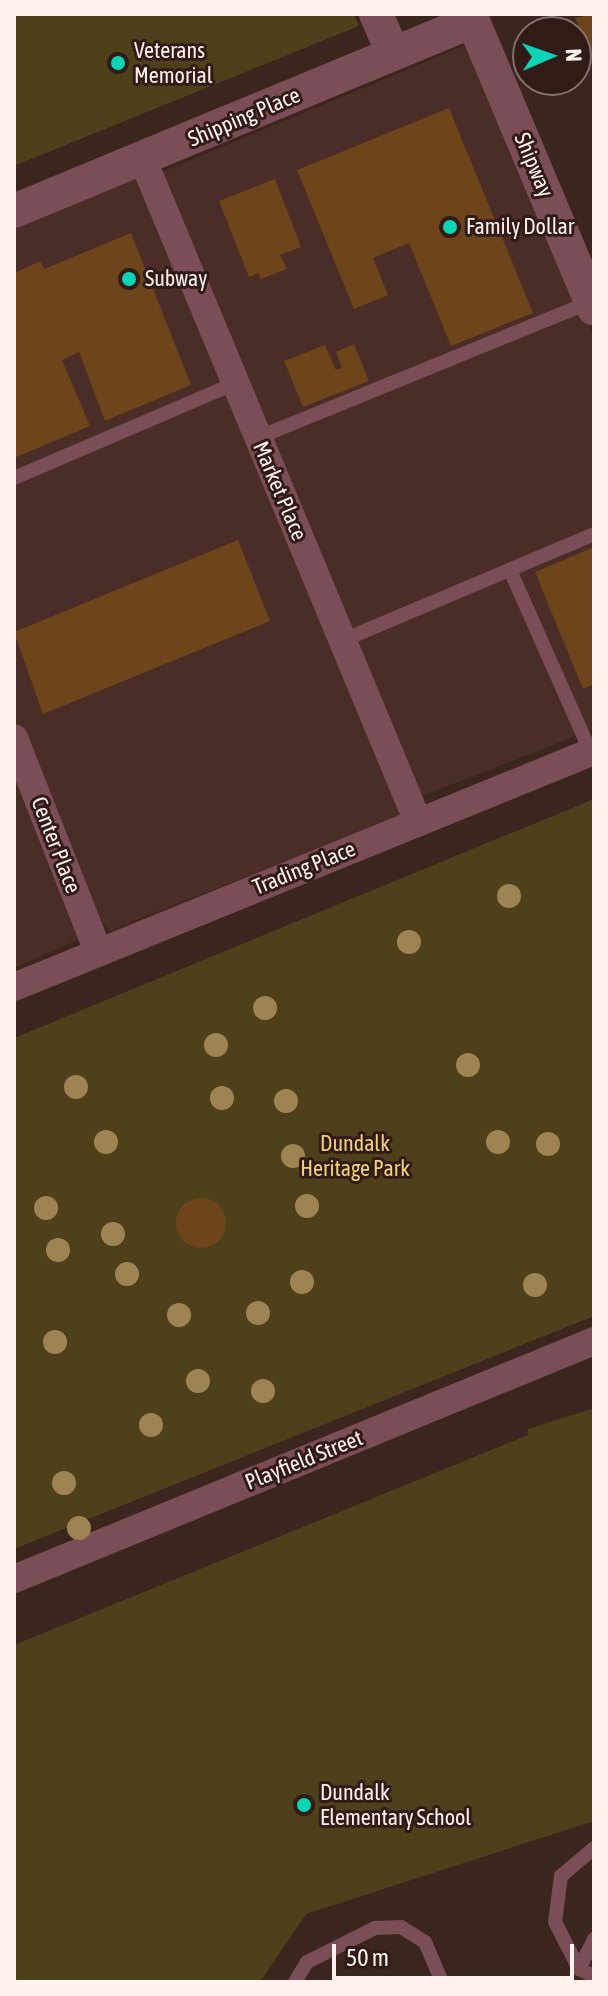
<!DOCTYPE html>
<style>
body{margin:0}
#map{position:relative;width:608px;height:1996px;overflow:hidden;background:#3b251f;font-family:"Asap Condensed",sans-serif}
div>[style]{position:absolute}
.built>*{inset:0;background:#4a2d26}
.green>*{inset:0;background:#4d401a}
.building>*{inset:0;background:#6e441b}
.round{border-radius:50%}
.service>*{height:14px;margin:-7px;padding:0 7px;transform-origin:7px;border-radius:7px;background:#7a4d57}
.minor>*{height:28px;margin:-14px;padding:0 14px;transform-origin:14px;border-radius:14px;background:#7a4d57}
.tertiary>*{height:34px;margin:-17px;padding:0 17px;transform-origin:17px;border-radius:17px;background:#7a4d57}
.trees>*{width:24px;height:24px;margin:-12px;border-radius:50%;background:#9f8453}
.dots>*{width:22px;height:22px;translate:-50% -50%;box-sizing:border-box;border:4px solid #301b16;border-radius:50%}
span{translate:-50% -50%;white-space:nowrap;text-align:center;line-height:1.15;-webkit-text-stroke:6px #301b16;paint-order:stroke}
.poi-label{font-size:22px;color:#fef1ee}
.left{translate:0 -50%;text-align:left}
.street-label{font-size:22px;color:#fef1ee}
.park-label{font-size:22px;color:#f0d27d}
.frame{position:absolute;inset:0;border:16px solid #fef1ee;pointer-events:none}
.north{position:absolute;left:512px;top:16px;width:80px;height:80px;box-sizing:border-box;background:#301b16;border:2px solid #82716c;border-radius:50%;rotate:88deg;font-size:22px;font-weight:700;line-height:32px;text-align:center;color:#fef1ee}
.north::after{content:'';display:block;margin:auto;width:28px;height:36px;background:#0cd5b5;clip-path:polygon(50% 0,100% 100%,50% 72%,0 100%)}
.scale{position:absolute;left:332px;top:1944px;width:242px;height:36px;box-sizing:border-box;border:4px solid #fef1ee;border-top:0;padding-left:10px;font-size:24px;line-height:28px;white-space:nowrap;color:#fef1ee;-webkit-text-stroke:6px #301b16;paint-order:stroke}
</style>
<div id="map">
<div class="built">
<i style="clip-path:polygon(473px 42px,594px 338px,594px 729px,404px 803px,408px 813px,109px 931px,105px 923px,82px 932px,84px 937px,14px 968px,14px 225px,140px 174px,162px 172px)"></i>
</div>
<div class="green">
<i style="clip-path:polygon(14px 14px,354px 14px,359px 26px,14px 166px)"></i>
<i style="clip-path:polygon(594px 799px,594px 1316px,14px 1549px,14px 1038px)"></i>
<i style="clip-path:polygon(594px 1408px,594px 1821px,306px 1914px,260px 1982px,14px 1982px,14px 1645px,528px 1435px,528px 1429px)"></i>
</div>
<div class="building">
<i style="clip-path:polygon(594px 14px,594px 56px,589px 44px,576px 50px,576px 32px,566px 30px,578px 25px,575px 18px)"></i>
<i style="clip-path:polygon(449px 108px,533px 313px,451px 346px,409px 243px,373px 258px,388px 295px,354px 309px,297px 170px)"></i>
<i style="clip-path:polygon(275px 179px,301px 247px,280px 255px,287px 269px,261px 279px,258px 273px,249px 277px,219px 201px)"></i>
<i style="clip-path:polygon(131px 233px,191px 385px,105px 421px,79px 352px,62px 360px,90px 426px,14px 458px,14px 273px,41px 261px,44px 269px)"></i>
<i style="clip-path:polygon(354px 344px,369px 381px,303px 407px,284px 361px,325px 345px,336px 370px,342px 368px,336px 352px)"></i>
<i style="clip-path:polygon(238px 540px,270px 621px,43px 714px,14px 632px)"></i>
<i style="clip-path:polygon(594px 547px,594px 684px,583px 689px,535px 572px)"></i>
<i class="round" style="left:176px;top:1198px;width:50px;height:50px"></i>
</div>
<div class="service">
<i style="left:257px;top:438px;width:360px;rotate:-22.2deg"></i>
<i style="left:14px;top:478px;width:241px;rotate:-23.2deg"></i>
<i style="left:510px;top:570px;width:200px;rotate:66.1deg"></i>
<i style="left:341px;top:641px;width:275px;rotate:-22.9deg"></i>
<i style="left:594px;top:1848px;width:43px;rotate:139.7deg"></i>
<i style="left:561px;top:1876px;width:46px;rotate:97.4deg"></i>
<i style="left:555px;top:1922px;width:53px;rotate:62.9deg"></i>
<i style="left:579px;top:1969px;width:17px;rotate:25deg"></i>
<i style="left:579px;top:1969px;width:34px;rotate:-63deg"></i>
<i style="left:295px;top:1982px;width:23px;rotate:-59deg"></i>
<i style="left:307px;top:1962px;width:76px;rotate:-26.6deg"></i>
<i style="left:375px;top:1928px;width:26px;rotate:-2deg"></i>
<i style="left:401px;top:1927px;width:28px;rotate:32deg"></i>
<i style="left:425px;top:1942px;width:43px;rotate:67deg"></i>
</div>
<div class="minor">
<i style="left:143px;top:160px;width:717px;rotate:67.44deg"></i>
<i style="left:14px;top:738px;width:229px;rotate:68.5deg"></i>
<i style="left:14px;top:987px;width:626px;rotate:-22.14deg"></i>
<i style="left:14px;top:1579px;width:627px;rotate:-22.31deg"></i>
</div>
<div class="tertiary">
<i style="left:376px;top:14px;width:43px;rotate:66.4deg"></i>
<i style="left:14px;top:211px;width:497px;rotate:-22.5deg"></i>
<i style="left:473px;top:21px;width:312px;rotate:67.2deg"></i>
</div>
<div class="trees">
<i style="left:509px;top:896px"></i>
<i style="left:409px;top:942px"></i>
<i style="left:265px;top:1008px"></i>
<i style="left:216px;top:1045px"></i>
<i style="left:468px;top:1065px"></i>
<i style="left:76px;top:1087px"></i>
<i style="left:222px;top:1098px"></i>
<i style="left:286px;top:1101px"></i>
<i style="left:106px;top:1142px"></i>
<i style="left:498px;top:1142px"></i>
<i style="left:548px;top:1144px"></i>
<i style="left:293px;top:1156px"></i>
<i style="left:307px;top:1206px"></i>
<i style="left:46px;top:1208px"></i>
<i style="left:113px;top:1234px"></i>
<i style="left:58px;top:1250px"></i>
<i style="left:127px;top:1274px"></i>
<i style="left:302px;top:1282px"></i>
<i style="left:535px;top:1285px"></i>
<i style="left:258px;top:1313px"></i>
<i style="left:179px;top:1315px"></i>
<i style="left:55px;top:1342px"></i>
<i style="left:198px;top:1381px"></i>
<i style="left:263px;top:1391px"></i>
<i style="left:151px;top:1425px"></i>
<i style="left:64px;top:1483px"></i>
<i style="left:79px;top:1528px"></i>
</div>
<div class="dots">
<i style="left:118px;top:63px;background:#0cd5b5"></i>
<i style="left:450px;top:227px;background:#0cd5b5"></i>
<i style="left:129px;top:279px;background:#0cd5b5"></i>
<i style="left:304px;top:1805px;background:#0cd5b5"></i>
</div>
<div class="poi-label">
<span class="left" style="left:134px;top:63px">Veterans<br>Memorial</span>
<span class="left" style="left:466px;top:227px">Family Dollar</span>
<span class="left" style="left:145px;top:279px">Subway</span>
<span class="left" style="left:320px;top:1805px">Dundalk<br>Elementary School</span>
</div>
<div class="street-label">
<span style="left:244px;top:117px;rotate:-23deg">Shipping Place</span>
<span style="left:534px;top:165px;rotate:67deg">Shipway</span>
<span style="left:280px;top:491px;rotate:67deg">Market Place</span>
<span style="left:56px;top:845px;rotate:69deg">Center Place</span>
<span style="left:304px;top:868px;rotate:-22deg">Trading Place</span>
<span style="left:304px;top:1460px;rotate:-22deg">Playfield Street</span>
</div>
<div class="park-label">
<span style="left:355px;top:1156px">Dundalk<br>Heritage Park</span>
</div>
<div class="frame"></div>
<div class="north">N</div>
<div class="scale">50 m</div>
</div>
